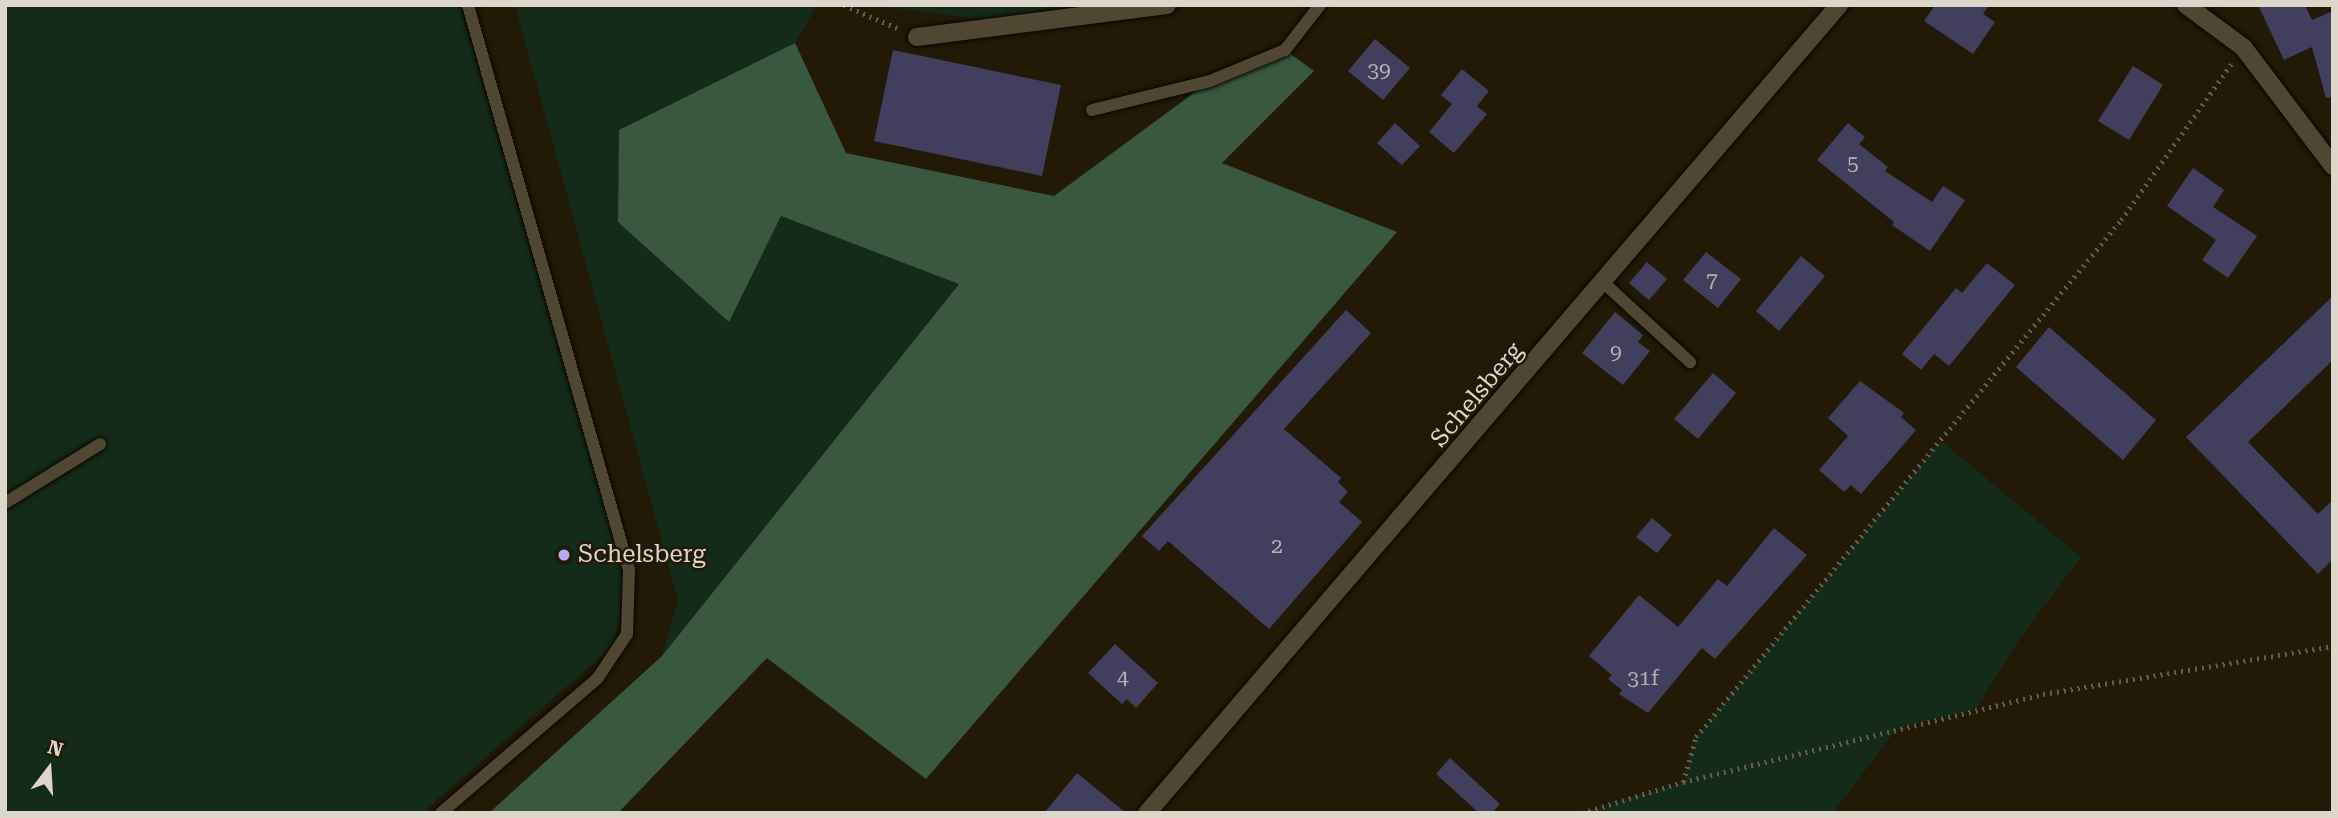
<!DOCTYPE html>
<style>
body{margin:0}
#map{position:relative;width:2338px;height:818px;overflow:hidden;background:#221a07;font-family:"Roboto Serif",serif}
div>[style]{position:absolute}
.green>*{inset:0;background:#142b19}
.forest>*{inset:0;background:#39583f}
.building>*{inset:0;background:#413e5e}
.path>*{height:4.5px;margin-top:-2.25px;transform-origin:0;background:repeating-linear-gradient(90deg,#645d4d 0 2px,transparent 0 7px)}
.roads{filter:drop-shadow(0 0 2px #0b0500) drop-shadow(0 0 2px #0b0500)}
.lane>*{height:12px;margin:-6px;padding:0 6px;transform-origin:6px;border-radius:6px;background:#504732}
.street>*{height:18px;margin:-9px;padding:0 9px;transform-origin:9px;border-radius:9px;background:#504732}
.dots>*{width:19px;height:19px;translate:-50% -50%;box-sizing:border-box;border:4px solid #221a07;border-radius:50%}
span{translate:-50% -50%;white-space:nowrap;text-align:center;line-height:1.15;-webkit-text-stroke:5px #221a07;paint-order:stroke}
.number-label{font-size:21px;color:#b6b1b0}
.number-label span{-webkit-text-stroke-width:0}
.street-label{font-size:24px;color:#ddd7cb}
.poi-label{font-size:24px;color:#ddd7cb}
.left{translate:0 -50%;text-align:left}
.frame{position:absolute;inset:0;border:7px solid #ddd7cb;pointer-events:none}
.north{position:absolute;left:14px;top:734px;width:70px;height:70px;-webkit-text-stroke:5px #221a07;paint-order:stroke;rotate:17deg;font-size:19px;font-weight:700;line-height:28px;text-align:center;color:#ddd7cb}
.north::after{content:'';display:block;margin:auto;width:24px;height:32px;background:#ddd7cb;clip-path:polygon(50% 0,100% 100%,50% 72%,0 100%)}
</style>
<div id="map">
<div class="green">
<i style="clip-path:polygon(5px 5px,460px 5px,622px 568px,624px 601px,612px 647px,422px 813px,5px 813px)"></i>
<i style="clip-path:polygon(515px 5px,817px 5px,795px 43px,619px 130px,729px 322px,781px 216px,959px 283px,662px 656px,678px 600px)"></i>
<i style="clip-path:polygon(869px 5px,1088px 5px,981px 19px)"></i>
<i style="clip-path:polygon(1941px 441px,2081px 557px,2020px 638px,1976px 709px,1897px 728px,1833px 813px,1582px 813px,1683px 782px,1696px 737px)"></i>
</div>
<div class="forest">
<i style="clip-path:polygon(795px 43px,846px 153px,1054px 196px,1210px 81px,1285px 50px,1314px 71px,1222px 163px,1397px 232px,926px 779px,767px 658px,618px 813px,489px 813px,662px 656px,959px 284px,781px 216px,729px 322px,618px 222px,619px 130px)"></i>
</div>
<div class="building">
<i style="clip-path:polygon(1935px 5px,1989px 5px,1983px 14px,1995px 22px,1973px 54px,1924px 21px)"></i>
<i style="clip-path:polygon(2258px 5px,2305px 5px,2312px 20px,2333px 11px,2333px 97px,2326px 98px,2312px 47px,2284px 60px)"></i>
<i style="clip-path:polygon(1375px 39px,1410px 68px,1383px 100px,1348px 71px)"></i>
<i style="clip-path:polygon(893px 50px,1061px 85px,1042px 176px,874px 141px)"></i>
<i style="clip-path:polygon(2133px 66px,2163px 85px,2129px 140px,2098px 121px)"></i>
<i style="clip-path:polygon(1462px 69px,1489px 91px,1477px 106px,1487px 114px,1454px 153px,1429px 132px,1452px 104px,1441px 95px)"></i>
<i style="clip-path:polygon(1395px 123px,1420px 146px,1402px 165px,1377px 143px)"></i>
<i style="clip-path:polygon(1848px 123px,1865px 137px,1859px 144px,1888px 167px,1885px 171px,1932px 202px,1943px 186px,1965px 200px,1930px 251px,1892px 225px,1894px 222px,1817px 160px)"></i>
<i style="clip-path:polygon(2193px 168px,2224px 190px,2213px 207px,2257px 236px,2228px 278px,2202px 260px,2216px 240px,2167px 206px)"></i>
<i style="clip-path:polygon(1706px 252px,1741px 279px,1718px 308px,1683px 280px)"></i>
<i style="clip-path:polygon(1801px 256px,1825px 276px,1779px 331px,1756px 311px)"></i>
<i style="clip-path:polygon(1647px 262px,1667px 279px,1649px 300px,1629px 283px)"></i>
<i style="clip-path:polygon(1987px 263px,2015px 285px,1949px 366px,1934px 354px,1921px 370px,1902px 354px,1956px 288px,1962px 293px)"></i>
<i style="clip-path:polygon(2333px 296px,2333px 360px,2248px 442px,2318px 514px,2333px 500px,2333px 559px,2318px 574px,2186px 437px)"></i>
<i style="clip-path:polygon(1346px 310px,1371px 333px,1284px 429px,1341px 478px,1338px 482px,1348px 492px,1339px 502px,1362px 522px,1269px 629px,1168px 541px,1159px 551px,1142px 536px)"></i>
<i style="clip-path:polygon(1615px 312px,1643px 335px,1638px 342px,1650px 351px,1623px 385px,1582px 353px)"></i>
<i style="clip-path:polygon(2049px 327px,2156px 420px,2123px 460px,2016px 367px)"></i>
<i style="clip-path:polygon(1713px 373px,1736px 393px,1698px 439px,1674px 419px)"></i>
<i style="clip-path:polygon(1860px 381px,1904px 413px,1901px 417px,1916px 430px,1861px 494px,1851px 485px,1844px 492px,1819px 470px,1848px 436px,1828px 418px)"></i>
<i style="clip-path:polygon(1652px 518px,1672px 535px,1657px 553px,1636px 537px)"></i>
<i style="clip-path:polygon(1774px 528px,1807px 555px,1715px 659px,1702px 648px,1648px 713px,1619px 694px,1622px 690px,1608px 679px,1612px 675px,1589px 656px,1639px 595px,1678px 627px,1718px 579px,1727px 586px)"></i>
<i style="clip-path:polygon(1115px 644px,1158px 683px,1136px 708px,1127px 699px,1122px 704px,1088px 673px)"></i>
<i style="clip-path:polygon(1450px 758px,1500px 804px,1492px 813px,1479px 813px,1436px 774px)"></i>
<i style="clip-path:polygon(1077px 773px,1126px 813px,1044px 813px)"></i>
</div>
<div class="path">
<i style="left:844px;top:5px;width:58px;rotate:23.5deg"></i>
<i style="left:1683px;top:782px;width:47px;rotate:-73.9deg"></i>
<i style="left:1696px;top:737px;width:669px;rotate:-50.58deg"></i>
<i style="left:2121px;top:220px;width:191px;rotate:-54.8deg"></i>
<i style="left:1582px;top:813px;width:106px;rotate:-17.1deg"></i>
<i style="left:1683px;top:782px;width:371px;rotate:-13.7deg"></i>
<i style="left:2043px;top:694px;width:294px;rotate:-9.4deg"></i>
</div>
<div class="roads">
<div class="lane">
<i style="left:1092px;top:110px;width:122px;rotate:-13.8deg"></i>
<i style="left:1210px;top:81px;width:81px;rotate:-22.5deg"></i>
<i style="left:1285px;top:50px;width:57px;rotate:-52.1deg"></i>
<i style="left:1604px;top:283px;width:117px;rotate:42.6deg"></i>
<i style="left:5px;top:503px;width:112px;rotate:-31.8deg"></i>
<i style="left:441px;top:813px;width:206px;rotate:-40.7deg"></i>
<i style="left:597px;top:679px;width:54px;rotate:-56.3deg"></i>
<i style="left:627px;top:634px;width:64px;rotate:-88.2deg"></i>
<i style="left:629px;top:570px;width:587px;rotate:-105.91deg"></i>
</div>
<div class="street">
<i style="left:2186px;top:5px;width:71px;rotate:36.4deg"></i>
<i style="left:2243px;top:47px;width:149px;rotate:52.9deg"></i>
<i style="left:917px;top:37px;width:252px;rotate:-7.3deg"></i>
<i style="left:1147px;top:813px;width:1064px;rotate:-49.42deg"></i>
</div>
</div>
<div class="dots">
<i style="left:564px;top:555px;background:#b7abf8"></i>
</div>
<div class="number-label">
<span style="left:1379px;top:70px">39</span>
<span style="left:1853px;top:163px">5</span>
<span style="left:1712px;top:280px">7</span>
<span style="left:1616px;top:352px">9</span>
<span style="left:1277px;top:546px">2</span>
<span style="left:1123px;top:678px">4</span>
<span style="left:1643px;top:678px">31f</span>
</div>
<div class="street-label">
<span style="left:1477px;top:395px;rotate:-50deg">Schelsberg</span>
</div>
<div class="poi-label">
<span class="left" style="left:578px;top:555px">Schelsberg</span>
</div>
<div class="frame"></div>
<div class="north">N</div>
</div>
